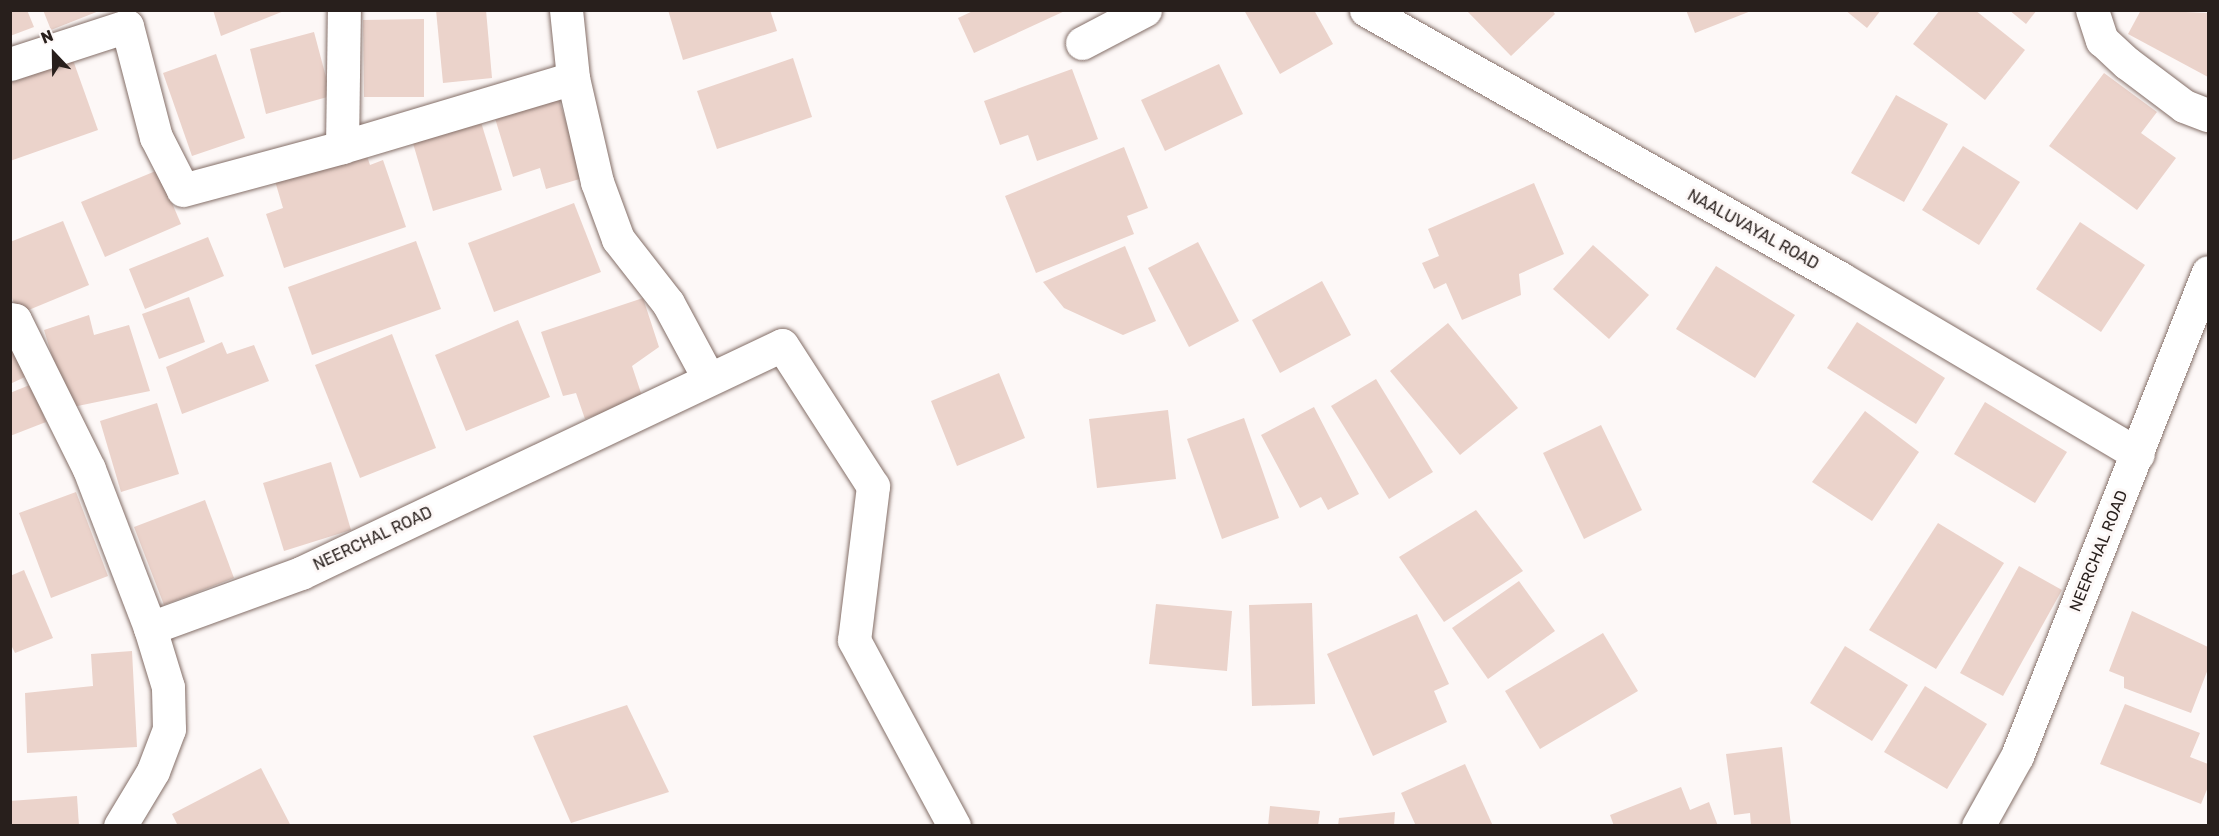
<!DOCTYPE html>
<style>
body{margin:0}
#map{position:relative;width:2219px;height:836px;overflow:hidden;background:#fdf8f7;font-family:Rubik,sans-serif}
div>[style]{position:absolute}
.building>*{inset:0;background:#ebd3cb}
.roads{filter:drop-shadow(0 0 2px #846f68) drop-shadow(0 0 2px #846f68)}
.minor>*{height:33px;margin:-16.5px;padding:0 16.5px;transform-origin:16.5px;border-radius:16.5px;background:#fff}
span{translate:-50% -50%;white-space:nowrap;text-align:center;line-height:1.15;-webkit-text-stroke:6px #fdf8f7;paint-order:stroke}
.street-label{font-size:16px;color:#281f1c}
.frame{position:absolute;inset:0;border:12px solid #281f1c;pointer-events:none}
.north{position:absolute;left:24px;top:24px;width:60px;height:60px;-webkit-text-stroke:4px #fdf8f7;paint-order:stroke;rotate:338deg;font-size:16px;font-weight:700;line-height:24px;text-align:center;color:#281f1c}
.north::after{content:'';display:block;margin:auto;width:21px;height:27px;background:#281f1c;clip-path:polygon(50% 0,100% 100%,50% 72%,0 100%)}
</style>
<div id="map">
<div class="building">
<i style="clip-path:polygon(10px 10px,27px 10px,34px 27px,10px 36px)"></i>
<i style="clip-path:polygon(43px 10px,99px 10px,99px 11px,51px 30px)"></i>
<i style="clip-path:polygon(213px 10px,284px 10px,284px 11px,221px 36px)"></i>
<i style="clip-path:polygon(436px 10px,486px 10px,492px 78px,443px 83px)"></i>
<i style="clip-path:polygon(668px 10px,770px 10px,777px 31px,683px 60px)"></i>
<i style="clip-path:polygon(975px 10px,1067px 10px,974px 53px,958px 18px)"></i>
<i style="clip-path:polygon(1244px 10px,1314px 10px,1333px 44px,1280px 74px)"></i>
<i style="clip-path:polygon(1466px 10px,1552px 10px,1555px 14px,1511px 56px)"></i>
<i style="clip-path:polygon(1686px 10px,1751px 10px,1751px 11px,1695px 33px)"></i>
<i style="clip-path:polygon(1845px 10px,1881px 10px,1867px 28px)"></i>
<i style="clip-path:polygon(1940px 10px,1975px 10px,2025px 50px,1985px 100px,1913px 44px)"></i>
<i style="clip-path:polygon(2009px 10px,2037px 10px,2026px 24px)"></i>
<i style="clip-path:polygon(2141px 10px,2208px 13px,2208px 77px,2128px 34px)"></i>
<i style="clip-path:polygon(424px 19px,424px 97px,364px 97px,363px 20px)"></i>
<i style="clip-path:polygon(314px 32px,331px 96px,266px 114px,250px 49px)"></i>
<i style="clip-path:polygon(216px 54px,245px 138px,192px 156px,163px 73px)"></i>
<i style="clip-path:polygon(793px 58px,812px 117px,717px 149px,697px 91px)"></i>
<i style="clip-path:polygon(73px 60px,98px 130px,10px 161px,10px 83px)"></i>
<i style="clip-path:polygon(1219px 64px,1243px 114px,1165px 151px,1141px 100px)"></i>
<i style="clip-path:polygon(1072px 69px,1098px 139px,1037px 161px,1028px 135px,1000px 145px,984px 101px)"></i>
<i style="clip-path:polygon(2104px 73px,2157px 112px,2141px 133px,2176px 158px,2137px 210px,2049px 146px)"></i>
<i style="clip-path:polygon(1896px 95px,1948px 124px,1904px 202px,1851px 173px)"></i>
<i style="clip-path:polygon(558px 96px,583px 178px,546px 189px,540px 168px,513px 177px,494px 115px)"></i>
<i style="clip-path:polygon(480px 119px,502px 190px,433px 211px,412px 140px)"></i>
<i style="clip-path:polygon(1963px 146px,2020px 182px,1979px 245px,1922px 210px)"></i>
<i style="clip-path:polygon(1124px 147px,1148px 208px,1127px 216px,1134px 234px,1036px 273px,1005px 196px)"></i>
<i style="clip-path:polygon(365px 150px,370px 165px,383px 160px,406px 227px,284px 268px,266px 214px,283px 208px,275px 181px)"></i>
<i style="clip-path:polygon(158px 170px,181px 224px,105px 257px,81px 202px)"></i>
<i style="clip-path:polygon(1534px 183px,1564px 254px,1519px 274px,1521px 295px,1462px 320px,1446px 283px,1434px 289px,1422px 263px,1439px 256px,1428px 229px)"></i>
<i style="clip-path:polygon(574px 203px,601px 272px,494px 312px,468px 243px)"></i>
<i style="clip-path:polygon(63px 221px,89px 285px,19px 314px,10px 294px,10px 242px)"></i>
<i style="clip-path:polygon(2080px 222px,2145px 265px,2101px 332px,2036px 289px)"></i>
<i style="clip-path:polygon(208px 237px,224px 276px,145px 309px,129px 269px)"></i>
<i style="clip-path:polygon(416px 241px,441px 309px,312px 355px,288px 287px)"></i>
<i style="clip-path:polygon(1198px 242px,1239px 321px,1189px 347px,1148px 268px)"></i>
<i style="clip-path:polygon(1593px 245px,1649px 295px,1609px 339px,1553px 289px)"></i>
<i style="clip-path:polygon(1125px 246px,1156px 321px,1123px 335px,1064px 308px,1043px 282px)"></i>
<i style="clip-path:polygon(1716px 266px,1795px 315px,1755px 378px,1676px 329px)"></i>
<i style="clip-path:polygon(1322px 281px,1351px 335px,1280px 373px,1252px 320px)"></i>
<i style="clip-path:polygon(189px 297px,205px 342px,159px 359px,142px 314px)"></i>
<i style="clip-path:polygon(643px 298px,659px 347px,632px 366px,643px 399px,585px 419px,576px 393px,563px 396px,541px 332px)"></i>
<i style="clip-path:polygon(89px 315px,94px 335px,129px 325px,150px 391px,68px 408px,44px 330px)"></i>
<i style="clip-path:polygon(518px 320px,550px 397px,466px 431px,435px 355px)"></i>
<i style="clip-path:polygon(1857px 322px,1945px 378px,1916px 424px,1827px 368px)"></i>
<i style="clip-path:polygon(1448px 323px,1518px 408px,1460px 455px,1390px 371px)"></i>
<i style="clip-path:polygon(392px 334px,436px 448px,360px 478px,315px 365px)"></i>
<i style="clip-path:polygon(10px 336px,27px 376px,10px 384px)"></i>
<i style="clip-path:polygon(222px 342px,227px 354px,254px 345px,269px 381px,182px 414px,166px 367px)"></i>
<i style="clip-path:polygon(999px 373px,1025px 438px,957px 466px,931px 401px)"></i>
<i style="clip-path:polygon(1376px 379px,1433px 472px,1389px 499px,1331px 406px)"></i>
<i style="clip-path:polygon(32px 384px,46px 422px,10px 436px,10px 393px)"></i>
<i style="clip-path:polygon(1985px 402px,2067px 452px,2035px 503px,1954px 454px)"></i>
<i style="clip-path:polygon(157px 403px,179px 474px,121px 492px,100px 421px)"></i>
<i style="clip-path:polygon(1314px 407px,1359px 494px,1328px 510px,1321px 497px,1300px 508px,1261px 435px)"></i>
<i style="clip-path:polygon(1168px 410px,1176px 479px,1097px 488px,1089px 419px)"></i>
<i style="clip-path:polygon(1865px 411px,1919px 452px,1872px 521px,1812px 482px)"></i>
<i style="clip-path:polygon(1244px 418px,1279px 518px,1222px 539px,1187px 439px)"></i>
<i style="clip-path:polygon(1601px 425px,1642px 510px,1584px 539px,1543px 453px)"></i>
<i style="clip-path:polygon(331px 462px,351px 530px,284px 551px,263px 483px)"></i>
<i style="clip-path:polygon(76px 492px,108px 576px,51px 598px,19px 513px)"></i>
<i style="clip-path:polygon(205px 500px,234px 578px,164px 605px,134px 527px)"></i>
<i style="clip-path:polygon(1476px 510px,1523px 571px,1444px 622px,1399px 557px)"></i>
<i style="clip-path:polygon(1938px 523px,2004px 563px,1936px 669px,1869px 630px)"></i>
<i style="clip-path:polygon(2019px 566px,2062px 590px,2003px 696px,1960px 673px)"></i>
<i style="clip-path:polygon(24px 570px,53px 638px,15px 653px,10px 643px,10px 576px)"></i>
<i style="clip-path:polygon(1519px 581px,1555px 631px,1488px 679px,1452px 628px)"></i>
<i style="clip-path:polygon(1312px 603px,1315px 704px,1252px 706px,1249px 605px)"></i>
<i style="clip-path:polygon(1156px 604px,1232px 611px,1227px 671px,1149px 664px)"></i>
<i style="clip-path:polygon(2132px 611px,2208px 647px,2208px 669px,2191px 713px,2124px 688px,2124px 677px,2109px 671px)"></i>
<i style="clip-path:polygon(1417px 614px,1449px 684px,1434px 691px,1447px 722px,1373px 756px,1327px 654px)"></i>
<i style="clip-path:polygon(1603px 633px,1638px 691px,1540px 749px,1505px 691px)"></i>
<i style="clip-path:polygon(1845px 646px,1908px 685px,1872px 741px,1810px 703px)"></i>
<i style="clip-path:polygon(132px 651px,137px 747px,27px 753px,25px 693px,93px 686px,91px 654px)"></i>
<i style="clip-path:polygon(1925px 686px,1987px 724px,1947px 789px,1884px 752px)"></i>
<i style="clip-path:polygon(2125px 704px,2200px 733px,2190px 757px,2208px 764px,2208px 787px,2201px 804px,2100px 764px)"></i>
<i style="clip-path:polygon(627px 705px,669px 792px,571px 823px,533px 736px)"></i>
<i style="clip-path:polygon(1782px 747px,1791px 826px,1751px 826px,1750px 813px,1734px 815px,1726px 754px)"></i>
<i style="clip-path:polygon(1465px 764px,1493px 826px,1416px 826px,1401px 793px)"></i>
<i style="clip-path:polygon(261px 768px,291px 826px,178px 826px,172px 814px)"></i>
<i style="clip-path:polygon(1681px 787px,1690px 810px,1709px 802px,1718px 826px,1614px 826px,1610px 815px)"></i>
<i style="clip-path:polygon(77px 796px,79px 826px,10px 826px,10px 801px)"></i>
<i style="clip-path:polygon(1270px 806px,1320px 811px,1318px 826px,1268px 826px)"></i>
<i style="clip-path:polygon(1395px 812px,1394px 826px,1338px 826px,1339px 818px)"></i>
</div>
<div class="roads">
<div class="minor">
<i style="left:566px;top:10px;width:68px;rotate:84.1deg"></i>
<i style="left:573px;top:78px;width:107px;rotate:77deg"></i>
<i style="left:597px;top:182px;width:61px;rotate:69.8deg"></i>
<i style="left:618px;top:239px;width:81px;rotate:52deg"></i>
<i style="left:668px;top:303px;width:86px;rotate:61.7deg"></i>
<i style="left:1366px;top:10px;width:545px;rotate:29.48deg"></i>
<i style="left:1840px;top:278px;width:346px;rotate:30.6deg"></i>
<i style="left:2092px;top:10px;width:32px;rotate:72deg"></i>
<i style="left:2102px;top:40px;width:34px;rotate:43deg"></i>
<i style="left:2127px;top:63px;width:71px;rotate:37deg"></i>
<i style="left:2184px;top:106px;width:26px;rotate:21deg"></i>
<i style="left:1082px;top:43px;width:71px;rotate:-27.6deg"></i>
<i style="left:10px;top:64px;width:123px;rotate:-18deg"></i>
<i style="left:127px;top:26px;width:115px;rotate:75.4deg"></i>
<i style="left:156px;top:137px;width:59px;rotate:63deg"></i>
<i style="left:183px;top:190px;width:165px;rotate:-15.1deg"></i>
<i style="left:342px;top:147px;width:241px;rotate:-16.6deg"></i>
<i style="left:342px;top:147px;width:137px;rotate:-89.2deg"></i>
<i style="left:10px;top:319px;width:5px;rotate:11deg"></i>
<i style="left:15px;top:320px;width:166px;rotate:63.6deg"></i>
<i style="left:89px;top:469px;width:170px;rotate:69deg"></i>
<i style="left:120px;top:826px;width:64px;rotate:-59deg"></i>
<i style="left:153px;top:771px;width:45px;rotate:-69.1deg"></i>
<i style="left:169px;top:729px;width:42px;rotate:-91.4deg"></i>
<i style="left:168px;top:687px;width:62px;rotate:-107deg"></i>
<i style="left:150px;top:628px;width:161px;rotate:-20deg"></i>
<i style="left:301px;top:573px;width:532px;rotate:-25.36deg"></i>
<i style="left:782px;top:345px;width:168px;rotate:57.2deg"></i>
<i style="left:873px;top:486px;width:155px;rotate:97deg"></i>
<i style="left:854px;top:640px;width:211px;rotate:61.7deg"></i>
<i style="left:1978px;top:826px;width:80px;rotate:-60.9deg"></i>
<i style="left:2017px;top:756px;width:520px;rotate:-68.46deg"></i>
</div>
</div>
<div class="street-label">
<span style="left:1753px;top:230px;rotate:29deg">NAALUVAYAL ROAD</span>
<span style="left:373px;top:539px;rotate:-25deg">NEERCHAL ROAD</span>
<span style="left:2099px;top:551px;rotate:-68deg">NEERCHAL ROAD</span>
</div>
<div class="frame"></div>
<div class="north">N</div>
</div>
